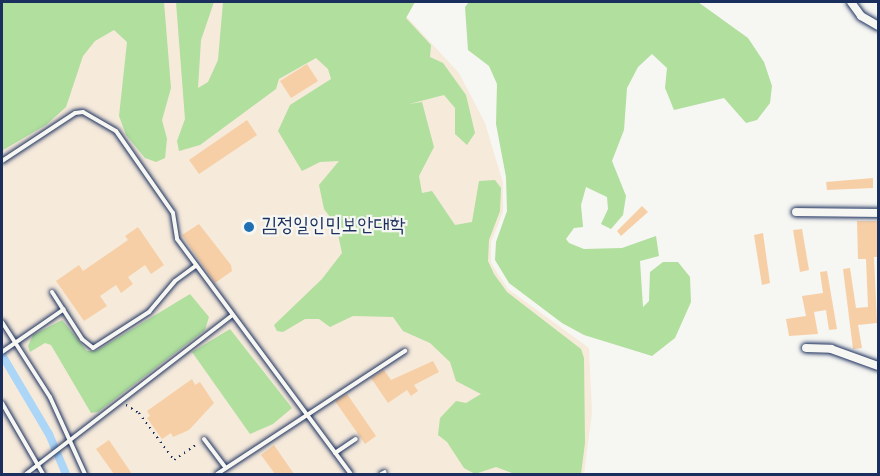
<!DOCTYPE html>
<meta charset="utf-8">
<style>
body{margin:0}
#map{position:relative;width:880px;height:476px;overflow:hidden;background:#f6f6f2;font-family:Dekko,"Poor Story",sans-serif}
div>[style]{position:absolute}
.built>*{inset:0;background:#f6eadb}
.green>*{inset:0;background:#b0df9e}
.canal>*{height:8px;margin:-4px;padding:0 4px;transform-origin:4px;border-radius:4px;background:#acd6f7}
.building>*{inset:0;background:#f7cfa6}
.path>*{height:1.5px;margin-top:-0.75px;transform-origin:0;background:repeating-linear-gradient(90deg,#1b2f5e 0 1.5px,transparent 0 6px)}
.roads{filter:drop-shadow(0 0 2px #1b2f5e) drop-shadow(0 0 2px #1b2f5e)}
.service>*{height:4px;margin:-2px;padding:0 2px;transform-origin:2px;border-radius:2px;background:#f6f6f2}
.minor>*{height:8px;margin:-4px;padding:0 4px;transform-origin:4px;border-radius:4px;background:#f6f6f2}
.dots>*{width:16px;height:16px;translate:-50% -50%;box-sizing:border-box;border:3px solid #f6f6f2;border-radius:50%}
span{translate:-50% -50%;white-space:nowrap;text-align:center;line-height:1.15;-webkit-text-stroke:4.5px #f6f6f2;paint-order:stroke}
.poi-label{font-size:20px;color:#1b2f5e}
.left{translate:0 -50%;text-align:left}
.frame{position:absolute;inset:0;border:3px solid #1b2f5e;pointer-events:none}
</style>
<div id="map">
<div class="built">
<i style="clip-path:polygon(45px 2px,393px 2px,459px 73px,485px 123px,503px 183px,503px 212px,491px 242px,491px 263px,508px 289px,589px 348px,592px 413px,584px 474px,2px 474px,2px 14px)"></i>
</div>
<div class="green">
<i style="clip-path:polygon(2px 2px,164px 2px,171px 88px,162px 120px,167px 139px,165px 158px,156px 162px,145px 158px,126px 135px,119px 116px,127px 42px,114px 30px,95px 41px,83px 56px,66px 107px,46px 125px,3px 150px)"></i>
<i style="clip-path:polygon(176px 2px,214px 2px,201px 40px,198px 88px,208px 82px,218px 60px,223px 2px,415px 2px,406px 18px,431px 45px,430px 57px,443px 63px,466px 95px,475px 133px,467px 145px,455px 134px,455px 108px,444px 95px,409px 104px,422px 102px,434px 147px,419px 176px,422px 193px,432px 191px,455px 225px,472px 222px,479px 181px,495px 180px,501px 188px,500px 211px,489px 240px,488px 261px,494px 274px,507px 292px,581px 349px,584px 358px,585px 443px,581px 474px,515px 474px,496px 467px,475px 474px,464px 468px,447px 442px,438px 435px,440px 418px,456px 401px,466px 403px,481px 394px,456px 381px,450px 362px,430px 343px,403px 331px,393px 317px,353px 316px,330px 327px,319px 319px,305px 319px,283px 332px,277px 331px,274px 325px,322px 279px,342px 253px,336px 225px,324px 209px,319px 185px,339px 161px,320px 162px,302px 171px,278px 131px,290px 105px,331px 79px,328px 69px,316px 58px,279px 79px,276px 89px,200px 145px,179px 151px,177px 141px,185px 119px)"></i>
<i style="clip-path:polygon(469px 2px,698px 2px,748px 38px,764px 62px,772px 86px,770px 103px,757px 120px,746px 123px,724px 98px,674px 110px,665px 88px,667px 68px,652px 54px,638px 67px,627px 88px,624px 130px,612px 161px,626px 196px,623px 215px,611px 229px,601px 224px,608px 209px,607px 197px,586px 187px,581px 205px,583px 227px,574px 228px,566px 239px,569px 243px,584px 249px,622px 248px,656px 236px,659px 256px,640px 261px,643px 307px,649px 301px,650px 272px,663px 262px,678px 262px,690px 277px,691px 302px,675px 338px,652px 356px,584px 335px,562px 323px,509px 283px,495px 260px,496px 242px,507px 211px,506px 177px,496px 124px,497px 84px,489px 66px,468px 50px,465px 7px)"></i>
<i style="clip-path:polygon(190px 294px,209px 317px,205px 330px,98px 412px,91px 413px,51px 345px,45px 343px,30px 352px,28px 346px,33px 335px,62px 320px,87px 351px,96px 351px)"></i>
<i style="clip-path:polygon(230px 329px,292px 408px,273px 424px,250px 434px,192px 352px)"></i>
</div>
<div class="canal">
<i style="left:2px;top:355px;width:92px;rotate:59.3deg"></i>
<i style="left:49px;top:434px;width:43px;rotate:67deg"></i>
</div>
<div class="building">
<i style="clip-path:polygon(307px 64px,318px 81px,291px 98px,280px 81px)"></i>
<i style="clip-path:polygon(247px 120px,257px 135px,199px 174px,189px 160px)"></i>
<i style="clip-path:polygon(873px 178px,873px 188px,827px 190px,826px 182px)"></i>
<i style="clip-path:polygon(642px 206px,648px 212px,621px 236px,617px 231px)"></i>
<i style="clip-path:polygon(857px 221px,879px 221px,879px 257px,874px 257px,877px 323px,858px 325px,862px 348px,853px 349px,843px 269px,850px 268px,856px 308px,868px 307px,866px 259px,858px 259px)"></i>
<i style="clip-path:polygon(199px 224px,231px 265px,232px 271px,215px 283px,182px 235px)"></i>
<i style="clip-path:polygon(138px 227px,164px 265px,151px 274px,145px 265px,128px 277px,133px 284px,121px 293px,116px 285px,100px 296px,107px 306px,84px 321px,56px 281px,79px 265px,83px 271px,128px 240px,125px 236px)"></i>
<i style="clip-path:polygon(802px 229px,809px 270px,800px 272px,793px 230px)"></i>
<i style="clip-path:polygon(763px 233px,770px 283px,762px 285px,754px 235px)"></i>
<i style="clip-path:polygon(827px 271px,837px 329px,829px 330px,826px 310px,814px 312px,818px 334px,789px 336px,786px 319px,806px 316px,802px 296px,823px 293px,820px 272px)"></i>
<i style="clip-path:polygon(433px 361px,439px 372px,414px 385px,418px 391px,411px 396px,407px 390px,388px 403px,371px 378px,384px 370px,391px 380px)"></i>
<i style="clip-path:polygon(192px 379px,195px 385px,200px 382px,214px 403px,189px 430px,173px 437px,171px 433px,162px 439px,147px 418px,150px 416px,147px 411px)"></i>
<i style="clip-path:polygon(347px 394px,376px 436px,365px 444px,335px 401px)"></i>
<i style="clip-path:polygon(109px 440px,132px 474px,114px 474px,96px 449px)"></i>
<i style="clip-path:polygon(274px 445px,294px 474px,275px 474px,261px 455px)"></i>
</div>
<div class="path">
<i style="left:126px;top:405px;width:15px;rotate:32deg"></i>
<i style="left:139px;top:413px;width:59px;rotate:53.3deg"></i>
<i style="left:174px;top:460px;width:29px;rotate:-35deg"></i>
</div>
<div class="roads">
<div class="service">
<i style="left:2px;top:161px;width:87px;rotate:-33.3deg"></i>
<i style="left:75px;top:113px;width:8px;rotate:-7deg"></i>
<i style="left:83px;top:112px;width:38px;rotate:30deg"></i>
<i style="left:116px;top:131px;width:100px;rotate:55.2deg"></i>
<i style="left:173px;top:213px;width:26px;rotate:81deg"></i>
<i style="left:177px;top:239px;width:292px;rotate:53.5deg"></i>
<i style="left:52px;top:292px;width:56px;rotate:57.4deg"></i>
<i style="left:82px;top:339px;width:14px;rotate:39deg"></i>
<i style="left:93px;top:348px;width:67px;rotate:-32.7deg"></i>
<i style="left:149px;top:312px;width:40px;rotate:-50deg"></i>
<i style="left:175px;top:281px;width:26px;rotate:-36deg"></i>
<i style="left:2px;top:322px;width:89px;rotate:57.4deg"></i>
<i style="left:50px;top:397px;width:85px;rotate:65.6deg"></i>
<i style="left:2px;top:352px;width:75px;rotate:-34.7deg"></i>
<i style="left:2px;top:403px;width:82px;rotate:60deg"></i>
<i style="left:204px;top:439px;width:36px;rotate:53deg"></i>
<i style="left:335px;top:453px;width:25px;rotate:-34deg"></i>
<i style="left:26px;top:474px;width:259px;rotate:-37.6deg"></i>
<i style="left:217px;top:474px;width:225px;rotate:-33.2deg"></i>
<i style="left:381px;top:474px;width:4px;rotate:-27deg"></i>
</div>
<div class="minor">
<i style="left:851px;top:2px;width:17px;rotate:54deg"></i>
<i style="left:861px;top:16px;width:20px;rotate:30deg"></i>
<i style="left:796px;top:212px;width:82px;rotate:0.7deg"></i>
<i style="left:806px;top:348px;width:25px;rotate:2deg"></i>
<i style="left:831px;top:349px;width:50px;rotate:19.9deg"></i>
</div>
</div>
<div class="dots">
<i style="left:249px;top:227px;background:#1f6fb2"></i>
</div>
<div class="poi-label">
<span class="left" style="left:261px;top:227px">김정일인민보안대학</span>
</div>
<div class="frame"></div>
</div>
